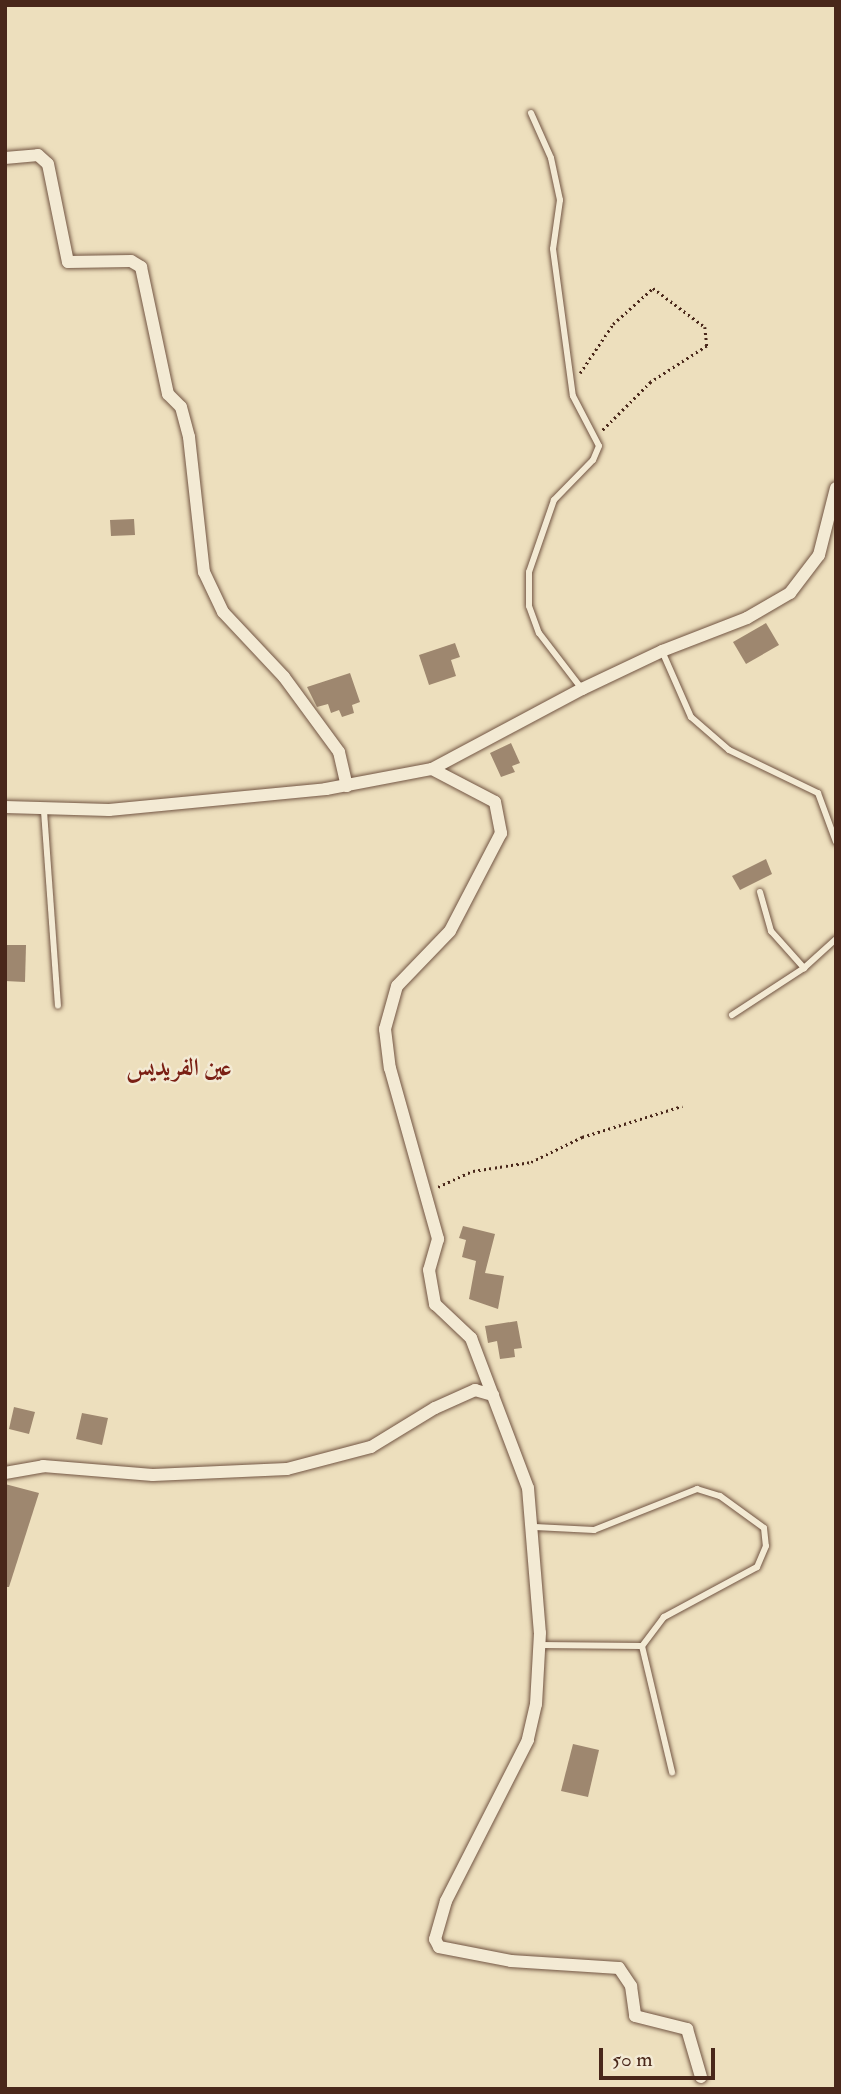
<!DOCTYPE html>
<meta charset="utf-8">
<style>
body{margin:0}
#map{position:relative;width:841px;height:2094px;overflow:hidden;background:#eddfbd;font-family:"IM FELL Double Pica",Amiri,serif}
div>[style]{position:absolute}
.building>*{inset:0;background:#9e876f}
.path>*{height:2.5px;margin-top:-1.25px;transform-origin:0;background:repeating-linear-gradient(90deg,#49271a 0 2px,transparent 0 5.5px)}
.roads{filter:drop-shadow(0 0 2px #725543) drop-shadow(0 0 2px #725543)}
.lane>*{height:6px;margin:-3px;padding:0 3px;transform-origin:3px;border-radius:3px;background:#f3ead4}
.street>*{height:12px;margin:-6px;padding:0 6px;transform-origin:6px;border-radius:6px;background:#f3ead4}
span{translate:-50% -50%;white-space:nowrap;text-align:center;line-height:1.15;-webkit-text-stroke:5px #f3ead4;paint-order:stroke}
.quarter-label{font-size:24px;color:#7a1f14;font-weight:700}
.frame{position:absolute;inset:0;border:7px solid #49271a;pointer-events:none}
.scale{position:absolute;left:599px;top:2048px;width:116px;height:32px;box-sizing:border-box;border:4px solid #49271a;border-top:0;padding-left:9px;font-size:21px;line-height:24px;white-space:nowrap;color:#49271a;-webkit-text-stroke:5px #f3ead4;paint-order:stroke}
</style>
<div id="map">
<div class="building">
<i style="clip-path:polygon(134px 519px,135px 535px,111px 536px,110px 520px)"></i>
<i style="clip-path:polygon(766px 623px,779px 645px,746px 664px,733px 642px)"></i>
<i style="clip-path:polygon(455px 643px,460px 657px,451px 660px,456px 676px,429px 685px,419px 655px)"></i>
<i style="clip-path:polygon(350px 673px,360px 702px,352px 705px,354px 713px,342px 717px,339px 710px,331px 713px,328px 704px,317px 707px,307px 687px)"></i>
<i style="clip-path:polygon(511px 743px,520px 763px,512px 766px,515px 772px,501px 777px,490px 753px)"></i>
<i style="clip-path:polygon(766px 859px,772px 874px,740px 890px,732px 876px)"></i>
<i style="clip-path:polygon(5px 945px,26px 945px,25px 982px,5px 981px)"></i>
<i style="clip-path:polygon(463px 1226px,495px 1234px,485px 1273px,504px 1276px,498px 1309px,469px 1299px,476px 1261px,462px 1257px,466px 1240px,459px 1238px)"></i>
<i style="clip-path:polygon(517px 1321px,522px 1348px,514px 1349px,515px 1357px,500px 1359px,497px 1341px,488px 1343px,485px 1326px)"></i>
<i style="clip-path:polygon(14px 1407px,35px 1412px,29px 1434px,9px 1429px)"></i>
<i style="clip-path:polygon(82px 1413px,108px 1418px,102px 1445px,76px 1439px)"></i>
<i style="clip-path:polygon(5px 1484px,39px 1493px,9px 1587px,5px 1587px)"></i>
<i style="clip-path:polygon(573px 1744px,599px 1750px,588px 1797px,561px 1791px)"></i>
</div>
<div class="path">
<i style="left:580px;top:373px;width:59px;rotate:-56deg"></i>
<i style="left:613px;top:324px;width:54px;rotate:-42deg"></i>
<i style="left:653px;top:288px;width:65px;rotate:36.9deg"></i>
<i style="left:705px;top:327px;width:19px;rotate:84deg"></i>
<i style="left:707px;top:346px;width:67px;rotate:147.3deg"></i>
<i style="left:651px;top:382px;width:69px;rotate:135deg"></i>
<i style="left:438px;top:1187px;width:38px;rotate:-25deg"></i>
<i style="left:473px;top:1171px;width:59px;rotate:-8.8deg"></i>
<i style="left:531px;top:1162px;width:57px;rotate:-26.1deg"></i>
<i style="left:582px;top:1137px;width:105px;rotate:-17.2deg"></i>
</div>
<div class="roads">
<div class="lane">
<i style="left:531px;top:113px;width:49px;rotate:66deg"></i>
<i style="left:551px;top:158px;width:43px;rotate:77.9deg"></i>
<i style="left:560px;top:200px;width:49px;rotate:98.1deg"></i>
<i style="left:553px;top:249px;width:148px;rotate:82.3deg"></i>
<i style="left:573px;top:396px;width:56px;rotate:62.5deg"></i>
<i style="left:599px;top:446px;width:15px;rotate:113deg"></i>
<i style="left:593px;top:460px;width:56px;rotate:134.3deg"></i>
<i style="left:554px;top:500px;width:76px;rotate:109.1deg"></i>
<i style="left:529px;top:572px;width:34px;rotate:90deg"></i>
<i style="left:529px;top:606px;width:29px;rotate:70deg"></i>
<i style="left:539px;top:633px;width:71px;rotate:52.5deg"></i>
<i style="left:662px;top:651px;width:72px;rotate:66.3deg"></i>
<i style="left:691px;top:717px;width:50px;rotate:41deg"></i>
<i style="left:729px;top:750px;width:99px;rotate:25.8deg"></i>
<i style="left:818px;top:793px;width:52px;rotate:69.8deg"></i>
<i style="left:44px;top:811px;width:195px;rotate:85.9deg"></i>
<i style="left:760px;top:892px;width:41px;rotate:74.2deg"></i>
<i style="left:771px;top:931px;width:50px;rotate:48.3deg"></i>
<i style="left:804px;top:968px;width:43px;rotate:-42.2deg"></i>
<i style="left:732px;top:1015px;width:86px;rotate:-33.1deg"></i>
<i style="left:535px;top:1527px;width:59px;rotate:2.9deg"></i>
<i style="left:594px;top:1530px;width:111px;rotate:-21.7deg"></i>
<i style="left:697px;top:1489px;width:24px;rotate:17deg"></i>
<i style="left:720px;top:1496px;width:54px;rotate:36deg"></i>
<i style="left:764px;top:1528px;width:18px;rotate:84deg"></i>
<i style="left:766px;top:1546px;width:23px;rotate:113deg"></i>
<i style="left:757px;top:1567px;width:106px;rotate:151.7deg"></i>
<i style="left:664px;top:1617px;width:36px;rotate:127deg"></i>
<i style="left:539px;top:1645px;width:103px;rotate:0.6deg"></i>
<i style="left:642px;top:1646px;width:130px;rotate:76.6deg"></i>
</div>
<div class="street">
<i style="left:5px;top:158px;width:33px;rotate:-5deg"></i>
<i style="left:38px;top:155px;width:13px;rotate:42deg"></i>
<i style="left:48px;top:164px;width:100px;rotate:78.5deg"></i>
<i style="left:68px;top:262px;width:63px;rotate:-0.9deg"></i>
<i style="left:131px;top:261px;width:12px;rotate:31deg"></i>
<i style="left:141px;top:267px;width:130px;rotate:78deg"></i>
<i style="left:168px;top:394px;width:18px;rotate:45deg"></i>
<i style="left:181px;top:407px;width:31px;rotate:75deg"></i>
<i style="left:189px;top:437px;width:136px;rotate:83.7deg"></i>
<i style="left:204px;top:572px;width:44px;rotate:64.6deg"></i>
<i style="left:223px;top:612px;width:89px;rotate:46.8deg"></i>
<i style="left:284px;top:677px;width:93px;rotate:53.7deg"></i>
<i style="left:339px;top:752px;width:35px;rotate:77deg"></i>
<i style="left:432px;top:769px;width:71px;rotate:27.6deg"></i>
<i style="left:495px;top:802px;width:32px;rotate:79deg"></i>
<i style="left:501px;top:833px;width:110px;rotate:117.5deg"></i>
<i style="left:450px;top:931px;width:76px;rotate:133.9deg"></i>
<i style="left:397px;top:986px;width:45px;rotate:105.6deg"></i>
<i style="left:385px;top:1029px;width:39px;rotate:83deg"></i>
<i style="left:390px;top:1068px;width:178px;rotate:74.3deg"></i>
<i style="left:438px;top:1239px;width:32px;rotate:106deg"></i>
<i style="left:429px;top:1270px;width:35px;rotate:80deg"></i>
<i style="left:435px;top:1304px;width:50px;rotate:43.4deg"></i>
<i style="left:471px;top:1338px;width:160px;rotate:69.2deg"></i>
<i style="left:528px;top:1488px;width:145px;rotate:85.3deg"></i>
<i style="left:540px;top:1633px;width:71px;rotate:93.2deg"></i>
<i style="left:536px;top:1704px;width:37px;rotate:103deg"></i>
<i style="left:528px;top:1740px;width:181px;rotate:117deg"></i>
<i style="left:446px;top:1901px;width:40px;rotate:106deg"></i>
<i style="left:435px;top:1939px;width:9px;rotate:63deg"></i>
<i style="left:439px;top:1947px;width:73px;rotate:11deg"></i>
<i style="left:511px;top:1961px;width:108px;rotate:3.7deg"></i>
<i style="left:619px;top:1968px;width:22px;rotate:56deg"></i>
<i style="left:631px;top:1986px;width:30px;rotate:82deg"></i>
<i style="left:635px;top:2016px;width:54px;rotate:14deg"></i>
<i style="left:687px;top:2029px;width:50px;rotate:73.7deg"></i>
<i style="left:5px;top:807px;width:104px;rotate:1.7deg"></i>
<i style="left:109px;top:810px;width:218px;rotate:-5.5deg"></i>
<i style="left:326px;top:789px;width:108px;rotate:-10.7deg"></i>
<i style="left:432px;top:769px;width:170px;rotate:-28.1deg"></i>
<i style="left:582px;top:689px;width:89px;rotate:-25.4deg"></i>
<i style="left:662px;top:651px;width:91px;rotate:-21.2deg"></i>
<i style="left:747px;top:618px;width:50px;rotate:-30.2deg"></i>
<i style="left:790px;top:593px;width:48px;rotate:-52.7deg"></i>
<i style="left:819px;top:555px;width:69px;rotate:-75.8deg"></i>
<i style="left:5px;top:1473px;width:39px;rotate:-10deg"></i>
<i style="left:43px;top:1466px;width:110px;rotate:4.7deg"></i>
<i style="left:153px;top:1475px;width:134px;rotate:-2.6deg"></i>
<i style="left:287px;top:1469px;width:87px;rotate:-14.7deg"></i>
<i style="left:371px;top:1447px;width:75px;rotate:-31.4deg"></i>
<i style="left:435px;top:1408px;width:44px;rotate:-24.2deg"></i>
<i style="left:475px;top:1390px;width:19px;rotate:16deg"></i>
</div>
</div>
<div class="quarter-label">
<span style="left:179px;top:1068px">عين الفريديس</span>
</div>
<div class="frame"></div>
<div class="scale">50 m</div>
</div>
